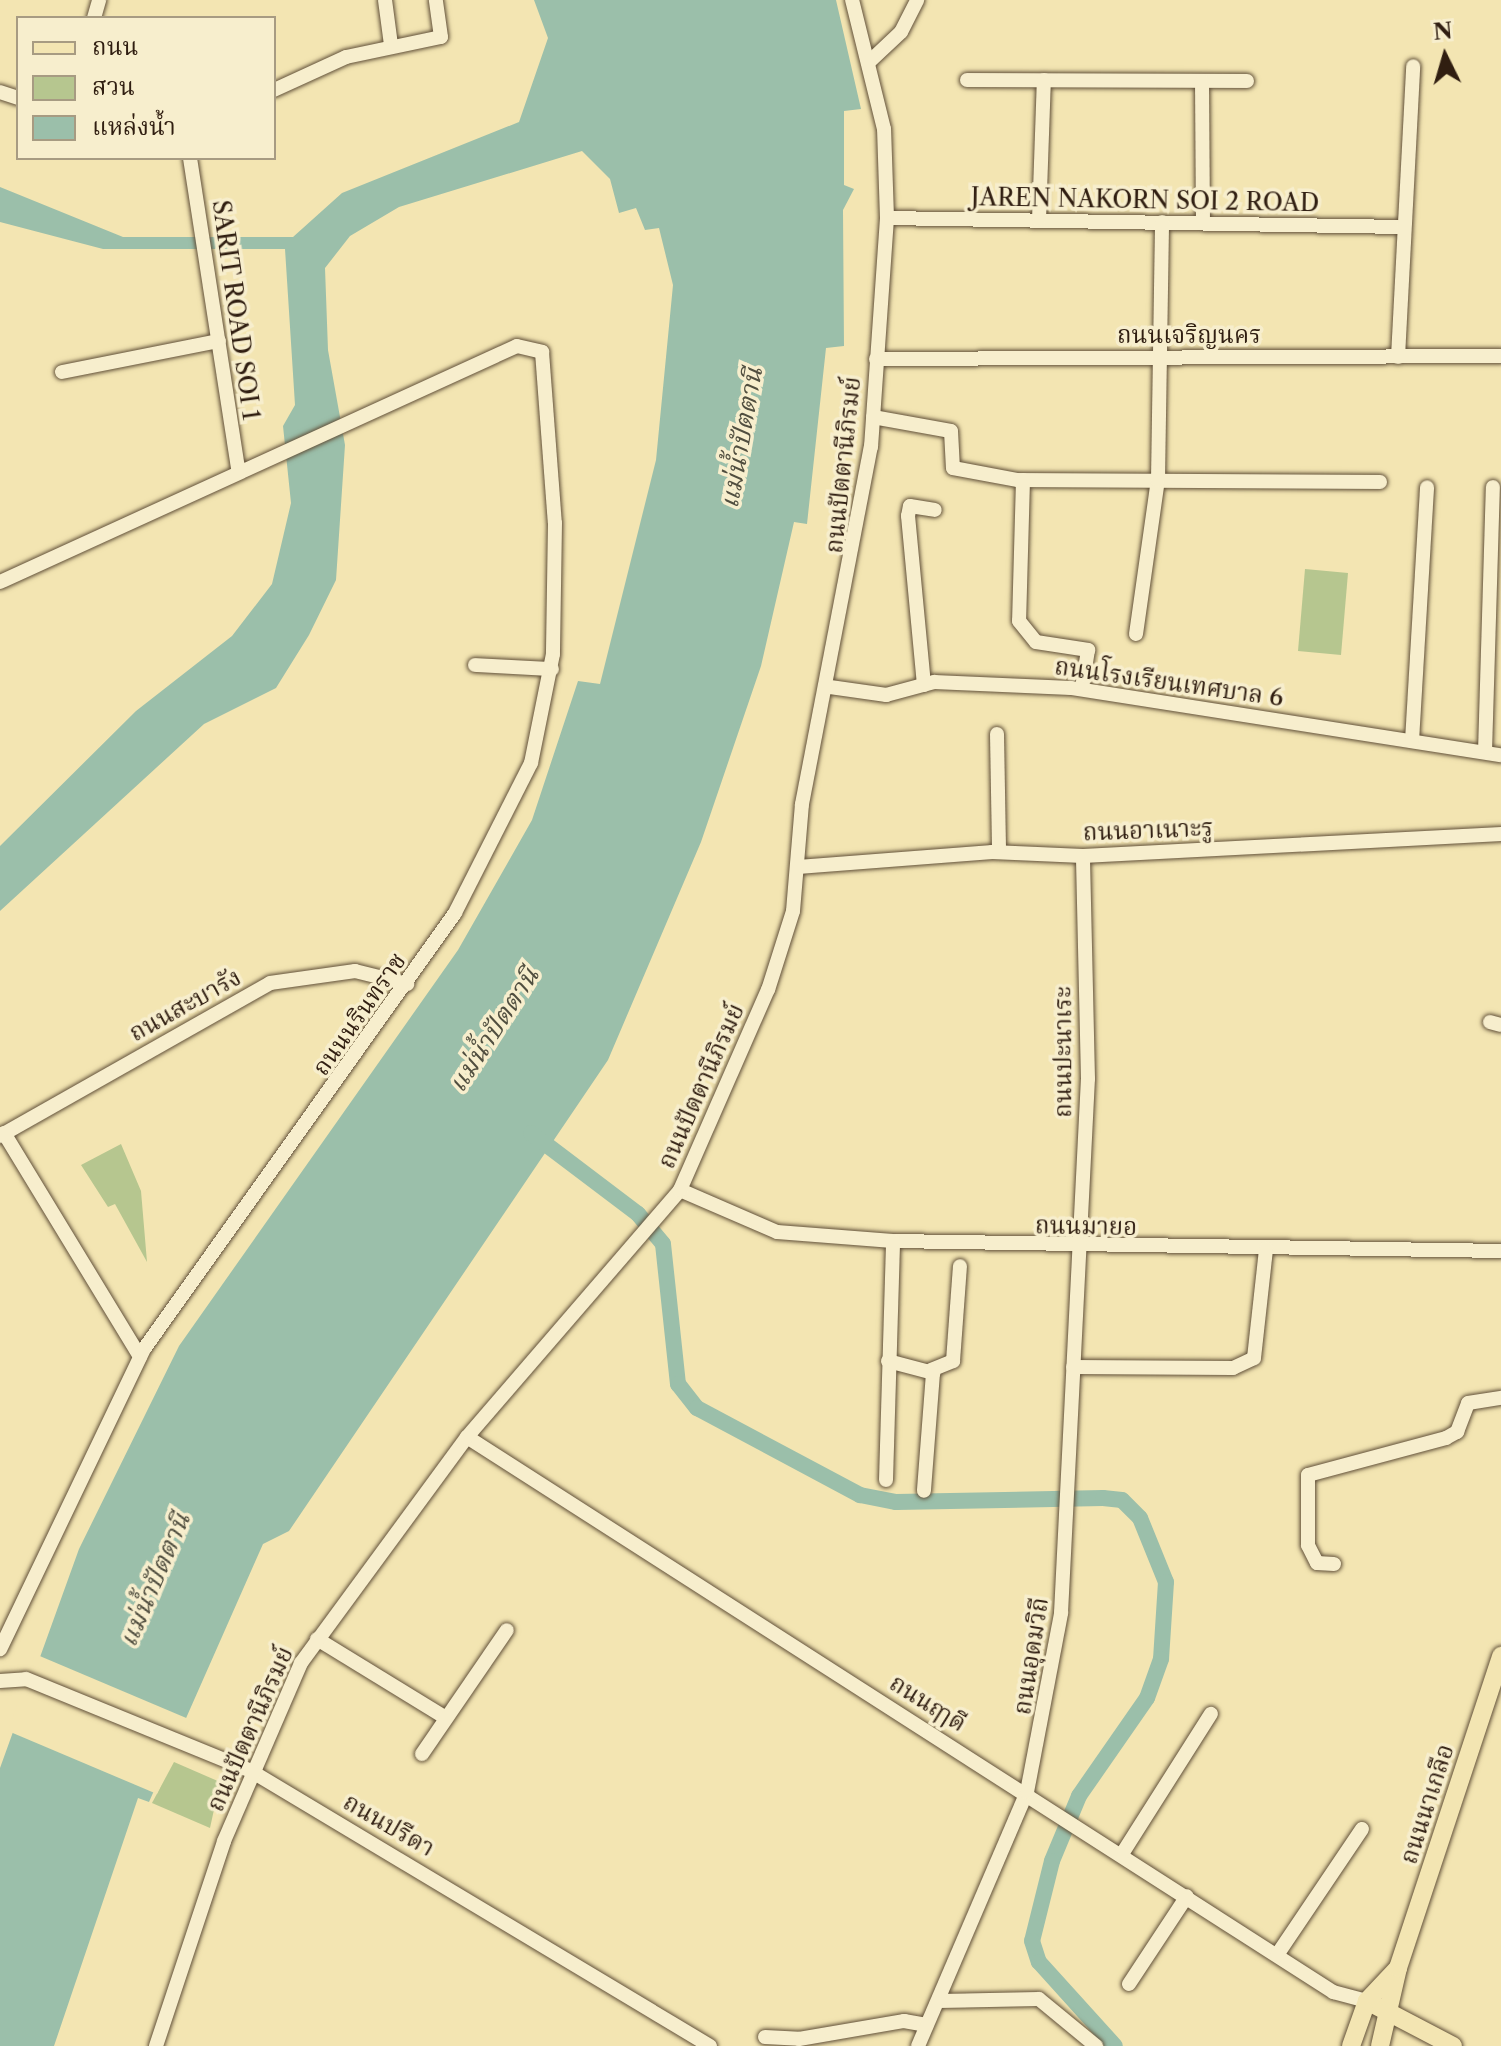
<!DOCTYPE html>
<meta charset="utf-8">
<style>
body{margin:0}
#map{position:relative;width:1501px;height:2046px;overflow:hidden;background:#f3e5b2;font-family:"Libre Caslon Text","Noto Serif Thai",serif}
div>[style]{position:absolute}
.green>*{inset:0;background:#b6c68f}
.water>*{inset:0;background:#9bbfaa}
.pier>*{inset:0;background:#f3e5b2}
.canal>*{height:16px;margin:-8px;padding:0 8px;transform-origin:8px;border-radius:8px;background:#9bbfaa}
.roads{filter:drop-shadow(0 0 2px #615039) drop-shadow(0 0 2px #615039)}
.minor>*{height:14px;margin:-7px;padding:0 7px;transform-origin:7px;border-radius:7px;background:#f7eecd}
.major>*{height:18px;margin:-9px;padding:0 9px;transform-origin:9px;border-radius:9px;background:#f3e5b2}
span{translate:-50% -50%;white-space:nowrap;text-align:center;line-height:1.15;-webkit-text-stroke:7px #f7eecd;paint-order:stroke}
.street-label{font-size:24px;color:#301e11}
.water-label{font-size:26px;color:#504e3f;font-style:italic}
.legend{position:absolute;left:16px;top:16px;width:260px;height:144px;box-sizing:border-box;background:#f7eecd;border:2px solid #a79b82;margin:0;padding:10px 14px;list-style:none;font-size:24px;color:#301e11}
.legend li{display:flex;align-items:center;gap:16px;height:40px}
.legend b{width:40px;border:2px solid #a79b82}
.north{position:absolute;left:1405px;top:16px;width:80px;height:80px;-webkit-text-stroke:6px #f7eecd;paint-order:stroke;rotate:355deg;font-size:22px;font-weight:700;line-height:32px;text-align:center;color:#301e11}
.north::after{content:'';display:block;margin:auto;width:28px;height:36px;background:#301e11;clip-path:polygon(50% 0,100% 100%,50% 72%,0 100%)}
</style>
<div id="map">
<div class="green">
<i style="clip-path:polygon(1305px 569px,1348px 573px,1341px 655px,1298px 651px)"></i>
<i style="clip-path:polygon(121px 1144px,141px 1191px,147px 1262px,115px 1204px,108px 1207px,81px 1165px)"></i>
<i style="clip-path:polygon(174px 1762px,220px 1782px,210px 1828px,152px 1803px)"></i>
</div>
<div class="water">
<i style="clip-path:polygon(534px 0,836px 0,861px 109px,844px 111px,844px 185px,854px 189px,843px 210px,844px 346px,826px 348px,807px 524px,794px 522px,761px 666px,701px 842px,608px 1060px,289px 1531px,263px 1544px,149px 1802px,138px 1798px,54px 2046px,0 2046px,0 1768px,79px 1549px,179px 1346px,458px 950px,532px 820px,578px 681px,600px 684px,656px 460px,673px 285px,659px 228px,645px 230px,636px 208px,619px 213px,610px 179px,582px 151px,399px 207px,350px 236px,325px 268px,328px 350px,345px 445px,336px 580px,309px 635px,276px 688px,204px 724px,0 911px,0 846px,136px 711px,232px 636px,272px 584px,291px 503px,283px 426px,295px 405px,285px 249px,103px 249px,0 222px,0 187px,123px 237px,293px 237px,342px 193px,519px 122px,548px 38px)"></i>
</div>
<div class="pier">
<i style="clip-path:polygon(35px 1654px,191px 1720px,157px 1794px,8px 1731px)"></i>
</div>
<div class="canal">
<i style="left:531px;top:1133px;width:134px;rotate:37.1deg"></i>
<i style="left:638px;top:1214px;width:39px;rotate:50deg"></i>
<i style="left:663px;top:1244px;width:141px;rotate:83.9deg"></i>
<i style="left:678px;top:1384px;width:31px;rotate:52deg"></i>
<i style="left:697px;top:1408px;width:185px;rotate:28.1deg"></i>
<i style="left:860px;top:1495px;width:37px;rotate:11deg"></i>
<i style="left:896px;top:1502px;width:207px;rotate:-1.1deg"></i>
<i style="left:1103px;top:1498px;width:19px;rotate:6deg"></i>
<i style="left:1122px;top:1500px;width:25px;rotate:45deg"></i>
<i style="left:1140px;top:1518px;width:69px;rotate:67.9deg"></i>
<i style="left:1166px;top:1582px;width:77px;rotate:93.7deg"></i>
<i style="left:1161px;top:1659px;width:41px;rotate:109.7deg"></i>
<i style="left:1147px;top:1698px;width:119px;rotate:124.8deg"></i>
<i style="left:1079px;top:1796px;width:70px;rotate:112.6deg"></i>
<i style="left:1052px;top:1861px;width:82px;rotate:104deg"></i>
<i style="left:1032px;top:1941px;width:22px;rotate:72deg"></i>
<i style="left:1039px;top:1962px;width:113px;rotate:47.9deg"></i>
</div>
<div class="roads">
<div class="minor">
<i style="left:385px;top:0;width:45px;rotate:82.4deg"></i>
<i style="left:94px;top:18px;width:19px;rotate:-74deg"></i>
<i style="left:868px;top:63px;width:45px;rotate:-43.2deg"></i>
<i style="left:901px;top:32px;width:36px;rotate:-63deg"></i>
<i style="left:967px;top:80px;width:280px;rotate:0.2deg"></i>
<i style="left:1202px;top:81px;width:142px;rotate:89.6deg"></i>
<i style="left:274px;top:90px;width:79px;rotate:-24.6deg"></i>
<i style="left:346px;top:57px;width:97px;rotate:-11.9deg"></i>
<i style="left:441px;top:37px;width:37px;rotate:-98deg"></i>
<i style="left:0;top:92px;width:19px;rotate:18deg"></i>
<i style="left:190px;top:158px;width:314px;rotate:81.2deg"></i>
<i style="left:887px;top:218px;width:515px;rotate:1deg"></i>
<i style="left:1039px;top:220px;width:140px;rotate:-88deg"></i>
<i style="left:1398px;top:357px;width:291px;rotate:-87deg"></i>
<i style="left:876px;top:359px;width:625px;rotate:-0.28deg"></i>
<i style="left:62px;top:372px;width:160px;rotate:-11.2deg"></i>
<i style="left:873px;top:417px;width:79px;rotate:10.2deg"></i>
<i style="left:951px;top:431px;width:37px;rotate:87deg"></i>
<i style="left:953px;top:468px;width:66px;rotate:10.5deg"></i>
<i style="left:1018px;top:480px;width:362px;rotate:0.3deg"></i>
<i style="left:1023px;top:480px;width:141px;rotate:91.6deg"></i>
<i style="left:1019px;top:621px;width:27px;rotate:51deg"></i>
<i style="left:1036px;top:642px;width:53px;rotate:8.7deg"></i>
<i style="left:1088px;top:650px;width:39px;rotate:99deg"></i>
<i style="left:0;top:582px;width:568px;rotate:-24.54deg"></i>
<i style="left:517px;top:346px;width:26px;rotate:13deg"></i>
<i style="left:542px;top:352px;width:171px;rotate:85.7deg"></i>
<i style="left:555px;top:523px;width:131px;rotate:90.9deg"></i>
<i style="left:553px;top:654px;width:111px;rotate:101.4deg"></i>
<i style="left:531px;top:763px;width:168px;rotate:116.9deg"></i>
<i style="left:455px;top:913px;width:536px;rotate:125.5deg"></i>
<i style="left:144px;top:1349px;width:333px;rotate:115.6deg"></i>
<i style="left:1136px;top:634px;width:156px;rotate:-81.9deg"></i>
<i style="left:1158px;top:480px;width:258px;rotate:-89.1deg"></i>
<i style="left:475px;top:665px;width:77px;rotate:3deg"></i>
<i style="left:924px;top:685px;width:170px;rotate:-95.4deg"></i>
<i style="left:908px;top:516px;width:10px;rotate:-79deg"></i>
<i style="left:910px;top:506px;width:25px;rotate:9deg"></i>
<i style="left:830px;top:687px;width:57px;rotate:8.1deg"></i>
<i style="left:886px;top:695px;width:50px;rotate:-15.2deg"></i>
<i style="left:934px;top:682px;width:137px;rotate:2.5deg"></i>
<i style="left:1071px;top:688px;width:435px;rotate:8.9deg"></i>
<i style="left:997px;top:734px;width:118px;rotate:89deg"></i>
<i style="left:1412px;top:741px;width:254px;rotate:-86.6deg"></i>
<i style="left:1485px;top:752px;width:265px;rotate:-88.3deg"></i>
<i style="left:798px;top:867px;width:195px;rotate:-4.4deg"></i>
<i style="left:992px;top:852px;width:91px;rotate:2.5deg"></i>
<i style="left:1083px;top:856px;width:419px;rotate:-3deg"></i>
<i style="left:1490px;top:1022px;width:11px;rotate:15deg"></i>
<i style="left:4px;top:1133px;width:262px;rotate:58.7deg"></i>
<i style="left:0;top:1136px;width:310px;rotate:-29.5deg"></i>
<i style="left:270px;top:983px;width:86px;rotate:-8deg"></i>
<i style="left:355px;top:971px;width:54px;rotate:14deg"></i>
<i style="left:680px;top:1190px;width:106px;rotate:23.4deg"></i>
<i style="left:777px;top:1232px;width:116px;rotate:4.4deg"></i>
<i style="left:893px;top:1241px;width:608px;rotate:0.94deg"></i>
<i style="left:888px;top:1361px;width:47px;rotate:14.9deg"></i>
<i style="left:933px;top:1373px;width:118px;rotate:94.4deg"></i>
<i style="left:1073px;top:1367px;width:160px;rotate:0.4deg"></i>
<i style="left:1233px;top:1368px;width:23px;rotate:-25deg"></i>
<i style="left:1254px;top:1358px;width:110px;rotate:-83.7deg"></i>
<i style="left:931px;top:1370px;width:24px;rotate:-22deg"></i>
<i style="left:953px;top:1361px;width:95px;rotate:-85.8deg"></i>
<i style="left:467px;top:1437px;width:1029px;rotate:32.65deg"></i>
<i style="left:1333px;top:1992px;width:35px;rotate:15deg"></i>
<i style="left:886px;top:1480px;width:239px;rotate:-88.3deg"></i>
<i style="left:1334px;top:1564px;width:17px;rotate:-177deg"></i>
<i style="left:1317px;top:1563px;width:20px;rotate:-117deg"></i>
<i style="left:1308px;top:1545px;width:70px;rotate:-90deg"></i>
<i style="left:1308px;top:1475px;width:143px;rotate:-15deg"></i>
<i style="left:1446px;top:1438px;width:13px;rotate:-29deg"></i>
<i style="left:1457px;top:1432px;width:31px;rotate:-69deg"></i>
<i style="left:1468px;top:1403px;width:33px;rotate:-9deg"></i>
<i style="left:317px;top:1639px;width:151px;rotate:31.5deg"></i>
<i style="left:0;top:1681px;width:26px;rotate:-4deg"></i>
<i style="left:26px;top:1679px;width:243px;rotate:22.2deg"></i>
<i style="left:251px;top:1771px;width:535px;rotate:30.93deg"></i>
<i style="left:422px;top:1754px;width:150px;rotate:-55.6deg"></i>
<i style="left:1122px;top:1854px;width:166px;rotate:-57.6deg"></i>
<i style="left:1277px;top:1955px;width:152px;rotate:-56deg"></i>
<i style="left:1129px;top:1984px;width:105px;rotate:-56.6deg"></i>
<i style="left:938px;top:2001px;width:101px;rotate:-1.1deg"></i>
<i style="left:1039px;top:1999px;width:74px;rotate:39.5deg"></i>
<i style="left:765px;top:2037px;width:34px;rotate:3deg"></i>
<i style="left:799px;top:2039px;width:107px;rotate:-9.7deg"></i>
<i style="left:904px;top:2021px;width:23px;rotate:10deg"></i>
<i style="left:156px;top:2046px;width:216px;rotate:-71.6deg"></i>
<i style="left:224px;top:1841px;width:194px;rotate:-66.6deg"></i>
<i style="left:301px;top:1663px;width:280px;rotate:-53.7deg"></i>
<i style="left:467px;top:1437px;width:326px;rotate:-49.2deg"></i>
<i style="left:680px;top:1190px;width:219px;rotate:-66.3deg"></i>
<i style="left:768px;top:990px;width:83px;rotate:-72.4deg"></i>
<i style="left:793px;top:911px;width:107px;rotate:-85.2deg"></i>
<i style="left:802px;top:804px;width:364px;rotate:-79.1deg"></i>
<i style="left:871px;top:447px;width:230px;rotate:-86deg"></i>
<i style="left:887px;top:218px;width:89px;rotate:-91.9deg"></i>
<i style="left:884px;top:129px;width:133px;rotate:-103.9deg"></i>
<i style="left:918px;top:2046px;width:276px;rotate:-66.8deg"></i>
<i style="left:1027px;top:1792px;width:182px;rotate:-79.2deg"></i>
<i style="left:1061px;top:1613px;width:535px;rotate:-87.11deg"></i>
<i style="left:1088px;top:1079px;width:223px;rotate:-91.3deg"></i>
</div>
<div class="major">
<i style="left:1367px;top:2001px;width:97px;rotate:27.6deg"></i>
<i style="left:1351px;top:2046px;width:48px;rotate:-70.4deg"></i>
<i style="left:1367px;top:2001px;width:45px;rotate:-46.8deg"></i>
<i style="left:1380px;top:2046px;width:80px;rotate:-77deg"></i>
<i style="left:1398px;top:1968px;width:329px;rotate:-71.7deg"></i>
</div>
</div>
<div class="street-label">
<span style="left:1145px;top:200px;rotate:1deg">JAREN NAKORN SOI 2 ROAD</span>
<span style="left:236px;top:310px;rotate:82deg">SARIT ROAD SOI 1</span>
<span style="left:1189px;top:335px">ถนนเจริญนคร</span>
<span style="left:843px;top:465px;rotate:-84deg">ถนนปัตตานีภิรมย์</span>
<span style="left:1169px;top:682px;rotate:8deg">ถนนโรงเรียนเทศบาล 6</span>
<span style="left:1148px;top:830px;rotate:-2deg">ถนนอาเนาะรู</span>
<span style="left:185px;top:1005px;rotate:-29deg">ถนนสะบารัง</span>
<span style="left:359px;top:1014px;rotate:-55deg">ถนนนรินทราช</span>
<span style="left:1063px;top:1052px;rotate:-90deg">ถนนปะนาเระ</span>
<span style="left:701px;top:1086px;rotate:-66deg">ถนนปัตตานีภิรมย์</span>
<span style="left:1086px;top:1226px;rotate:1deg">ถนนมายอ</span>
<span style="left:1031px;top:1656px;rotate:-81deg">ถนนอุดมวิถี</span>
<span style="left:928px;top:1703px;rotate:32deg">ถนนฤๅดี</span>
<span style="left:250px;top:1729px;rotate:-66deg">ถนนปัตตานีภิรมย์</span>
<span style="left:1427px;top:1804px;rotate:-72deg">ถนนนาเกลือ</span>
<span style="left:389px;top:1825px;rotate:30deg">ถนนปรีดา</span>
</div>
<div class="water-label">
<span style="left:742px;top:438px;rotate:-80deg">แม่น้ำปัตตานี</span>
<span style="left:494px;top:1030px;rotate:-57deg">แม่น้ำปัตตานี</span>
<span style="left:155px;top:1580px;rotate:-67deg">แม่น้ำปัตตานี</span>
</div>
<ul class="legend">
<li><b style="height:10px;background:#f3e5b2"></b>ถนน</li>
<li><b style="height:22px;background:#b6c68f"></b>สวน</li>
<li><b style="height:22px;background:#9bbfaa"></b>แหล่งน้ำ</li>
</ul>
<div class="north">N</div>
</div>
